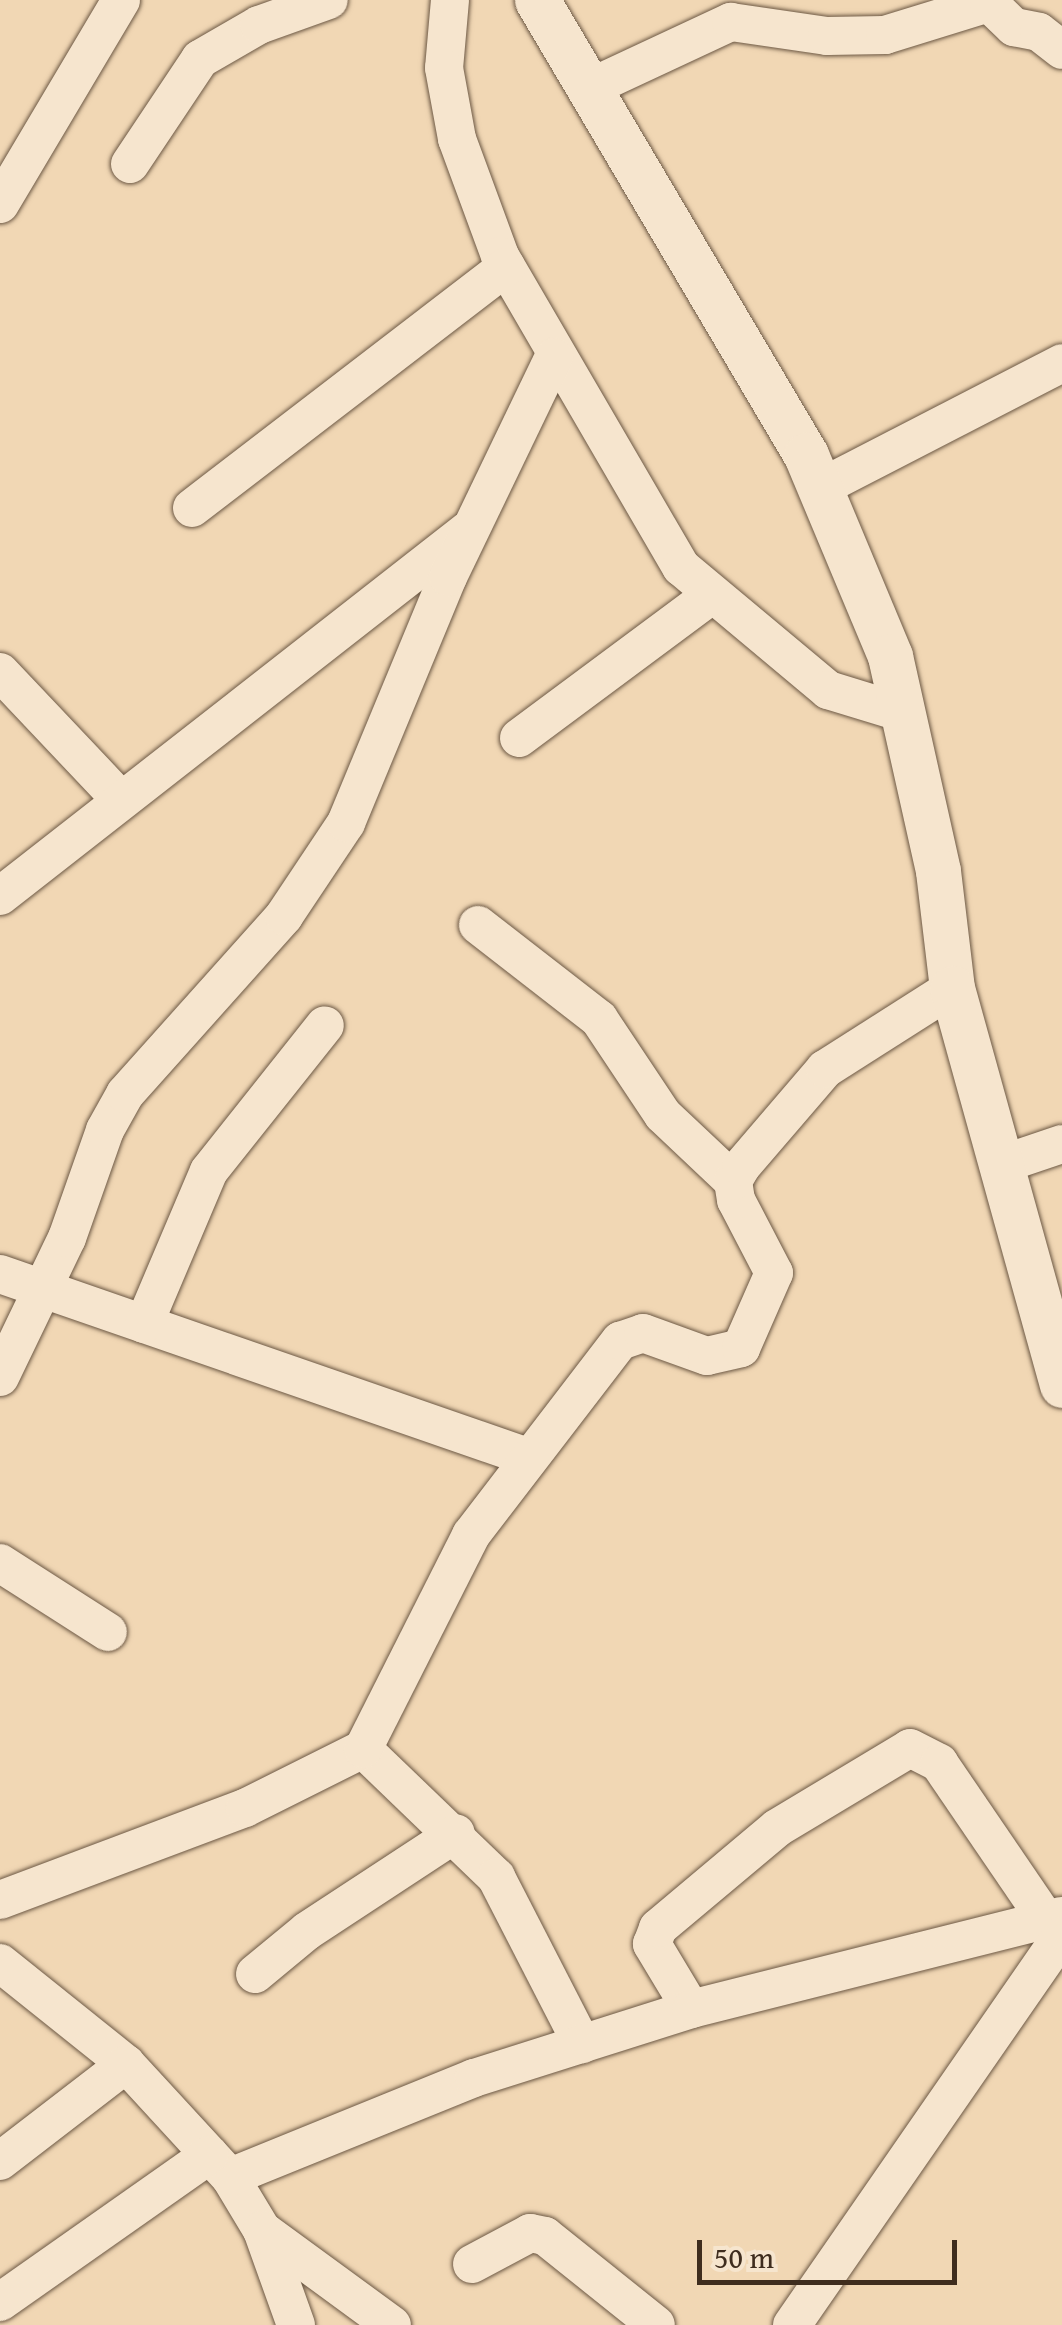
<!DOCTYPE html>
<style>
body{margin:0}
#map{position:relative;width:1062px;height:2325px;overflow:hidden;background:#f1d7b4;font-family:"Gentium Book Plus",serif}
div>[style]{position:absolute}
.roads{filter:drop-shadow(0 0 2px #6c5844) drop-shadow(0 0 2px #6c5844)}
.minor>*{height:38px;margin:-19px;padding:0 19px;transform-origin:19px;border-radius:19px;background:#f6e5ce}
.tertiary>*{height:45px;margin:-22.5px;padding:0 22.5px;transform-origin:22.5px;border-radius:22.5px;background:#f6e5ce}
span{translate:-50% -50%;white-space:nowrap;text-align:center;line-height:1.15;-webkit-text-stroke:10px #f6e5ce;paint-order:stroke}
.scale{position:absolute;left:697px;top:2240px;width:260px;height:45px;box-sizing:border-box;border:5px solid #3f2d1e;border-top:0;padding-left:12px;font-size:30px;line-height:35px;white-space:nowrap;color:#3f2d1e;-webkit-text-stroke:8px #f6e5ce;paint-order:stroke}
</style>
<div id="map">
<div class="roads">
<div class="minor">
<i style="left:450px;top:0;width:68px;rotate:95deg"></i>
<i style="left:444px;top:68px;width:72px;rotate:79.6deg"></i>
<i style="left:457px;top:139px;width:125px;rotate:69.8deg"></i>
<i style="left:500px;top:256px;width:360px;rotate:59.8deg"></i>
<i style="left:681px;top:567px;width:192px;rotate:39.9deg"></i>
<i style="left:828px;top:690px;width:78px;rotate:17deg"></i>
<i style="left:587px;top:89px;width:159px;rotate:-25deg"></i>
<i style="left:731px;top:22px;width:97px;rotate:8.3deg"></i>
<i style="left:827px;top:36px;width:58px;rotate:-1deg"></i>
<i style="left:885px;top:35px;width:109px;rotate:-17.1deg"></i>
<i style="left:989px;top:3px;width:35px;rotate:44deg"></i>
<i style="left:1014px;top:27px;width:25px;rotate:11deg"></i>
<i style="left:1039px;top:32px;width:29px;rotate:38deg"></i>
<i style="left:130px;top:164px;width:126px;rotate:-56.3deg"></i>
<i style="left:200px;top:59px;width:68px;rotate:-30deg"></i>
<i style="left:259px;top:25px;width:74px;rotate:-19.7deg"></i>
<i style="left:0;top:204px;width:237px;rotate:-59.3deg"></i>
<i style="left:820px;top:488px;width:272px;rotate:-27.3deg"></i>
<i style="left:192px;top:508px;width:396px;rotate:-37.5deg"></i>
<i style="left:0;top:672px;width:173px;rotate:46.6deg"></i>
<i style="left:519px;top:738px;width:238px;rotate:-36.6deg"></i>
<i style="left:0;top:896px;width:593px;rotate:-38.01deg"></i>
<i style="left:478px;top:925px;width:153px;rotate:37.8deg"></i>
<i style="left:599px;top:1019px;width:115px;rotate:56.3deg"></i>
<i style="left:663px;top:1115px;width:96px;rotate:43.3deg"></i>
<i style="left:1000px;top:1165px;width:65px;rotate:-18.7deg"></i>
<i style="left:0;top:1274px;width:559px;rotate:19.12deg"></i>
<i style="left:144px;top:1324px;width:166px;rotate:-67deg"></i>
<i style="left:209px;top:1171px;width:186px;rotate:-51.5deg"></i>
<i style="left:0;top:1377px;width:154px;rotate:-64.3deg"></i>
<i style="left:67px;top:1238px;width:114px;rotate:-70.6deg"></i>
<i style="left:105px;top:1130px;width:41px;rotate:-60.9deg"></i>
<i style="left:125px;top:1094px;width:239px;rotate:-48.2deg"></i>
<i style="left:284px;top:916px;width:112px;rotate:-56.3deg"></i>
<i style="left:346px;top:823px;width:266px;rotate:-67.5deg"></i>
<i style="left:448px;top:577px;width:244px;rotate:-64.3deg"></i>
<i style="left:0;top:1563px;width:128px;rotate:32.6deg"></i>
<i style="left:363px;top:1749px;width:185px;rotate:43.9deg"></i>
<i style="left:496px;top:1877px;width:188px;rotate:62.8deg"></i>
<i style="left:0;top:1900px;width:262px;rotate:-20.6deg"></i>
<i style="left:245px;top:1808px;width:132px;rotate:-26.6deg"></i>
<i style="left:363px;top:1749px;width:240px;rotate:-63.2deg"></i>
<i style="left:471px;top:1535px;width:245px;rotate:-52.5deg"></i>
<i style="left:620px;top:1341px;width:24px;rotate:-19deg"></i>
<i style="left:643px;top:1333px;width:68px;rotate:19.8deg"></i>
<i style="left:707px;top:1356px;width:35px;rotate:-13deg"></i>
<i style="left:741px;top:1348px;width:82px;rotate:-66.3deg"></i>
<i style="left:774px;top:1273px;width:82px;rotate:-117.5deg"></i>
<i style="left:736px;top:1200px;width:19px;rotate:-99deg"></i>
<i style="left:733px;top:1181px;width:16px;rotate:-60deg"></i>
<i style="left:741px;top:1167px;width:129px;rotate:-49.4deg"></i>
<i style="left:825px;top:1069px;width:151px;rotate:-32.5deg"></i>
<i style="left:0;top:1963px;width:161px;rotate:38.7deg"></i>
<i style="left:126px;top:2064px;width:154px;rotate:47.4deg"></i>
<i style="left:230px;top:2177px;width:62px;rotate:58.9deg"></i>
<i style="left:262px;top:2230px;width:101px;rotate:70.3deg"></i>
<i style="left:255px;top:1974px;width:67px;rotate:-39.6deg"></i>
<i style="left:307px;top:1931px;width:178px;rotate:-33.3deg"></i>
<i style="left:691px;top:2009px;width:76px;rotate:-121deg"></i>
<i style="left:652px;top:1944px;width:17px;rotate:-69deg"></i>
<i style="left:658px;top:1928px;width:155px;rotate:-40deg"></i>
<i style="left:777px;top:1828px;width:155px;rotate:-31deg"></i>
<i style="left:910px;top:1748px;width:33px;rotate:27deg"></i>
<i style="left:939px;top:1763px;width:190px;rotate:55.7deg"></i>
<i style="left:0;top:2161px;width:159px;rotate:-37.6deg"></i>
<i style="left:230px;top:2177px;width:263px;rotate:-22.1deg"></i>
<i style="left:474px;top:2078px;width:228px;rotate:-17.6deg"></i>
<i style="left:691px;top:2009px;width:382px;rotate:-14.1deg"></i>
<i style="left:262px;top:2230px;width:161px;rotate:36.2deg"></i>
<i style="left:472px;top:2264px;width:66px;rotate:-28.1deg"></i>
<i style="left:530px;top:2233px;width:15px;rotate:11deg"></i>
<i style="left:545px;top:2236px;width:142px;rotate:38.7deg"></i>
<i style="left:0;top:2302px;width:256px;rotate:-35.1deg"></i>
<i style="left:792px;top:2325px;width:474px;rotate:-55.3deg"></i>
</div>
<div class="tertiary">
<i style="left:537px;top:0;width:529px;rotate:59.41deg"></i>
<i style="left:806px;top:455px;width:218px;rotate:67.3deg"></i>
<i style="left:890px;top:656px;width:220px;rotate:77.4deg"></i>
<i style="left:938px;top:871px;width:118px;rotate:83.2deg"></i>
<i style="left:952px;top:988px;width:412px;rotate:74.5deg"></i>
</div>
</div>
<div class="scale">50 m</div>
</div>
